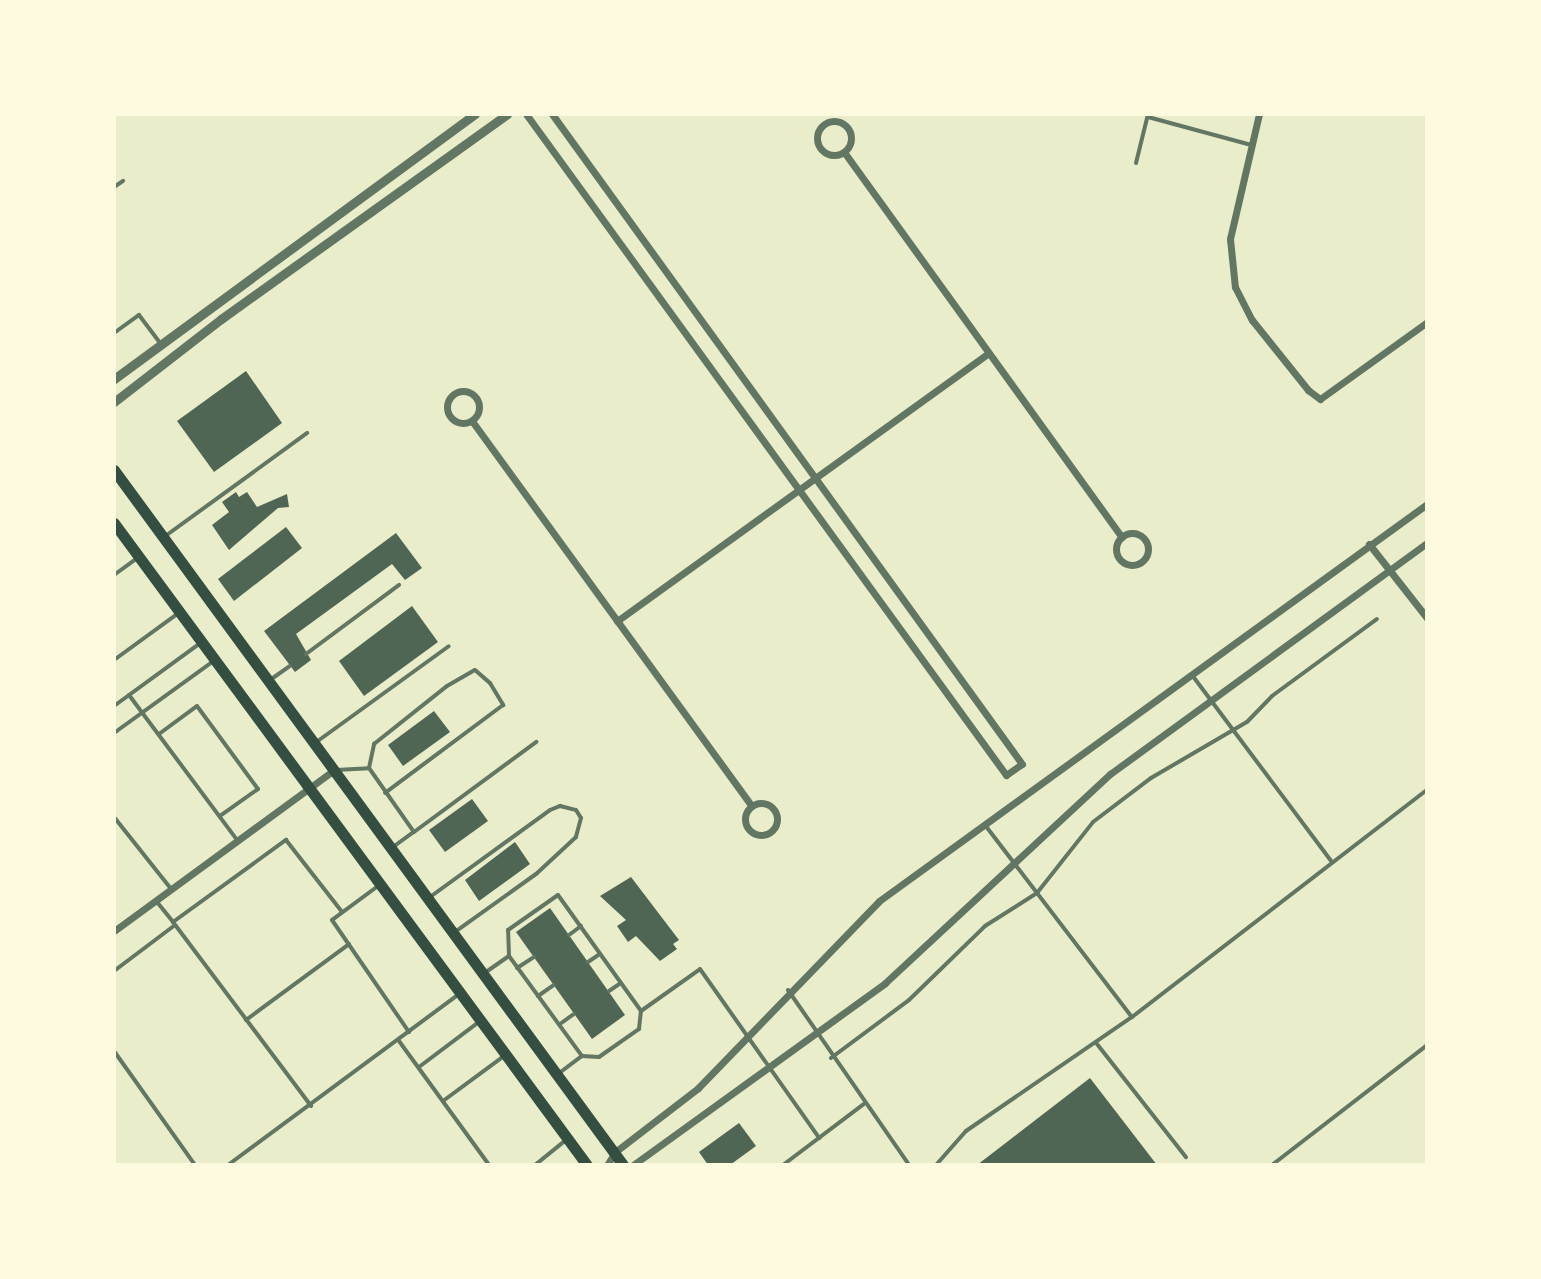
<!DOCTYPE html>
<style>
body{margin:0}
#map{position:relative;width:1541px;height:1279px;overflow:hidden;background:#e9edc9;font-family:"Asap Condensed",sans-serif}
div>[style]{position:absolute}
.building>*{inset:0;background:#4f6655}
.service>*{height:4px;margin:-2px;padding:0 2px;transform-origin:2px;border-radius:2px;background:#617663}
.minor>*{height:7px;margin:-3.5px;padding:0 3.5px;transform-origin:3.5px;border-radius:3.5px;background:#617663}
.minor>.ring{margin:-3.5px;padding:0;box-sizing:content-box;background:none;border:7px solid #617663;border-radius:50%}
.tertiary>*{height:9px;margin:-4.5px;padding:0 4.5px;transform-origin:4.5px;border-radius:4.5px;background:#617663}
.primary>*{height:11px;margin:-5.5px;padding:0 5.5px;transform-origin:5.5px;border-radius:5.5px;background:#344e41}
span{translate:-50% -50%;white-space:nowrap;text-align:center;line-height:1.15;-webkit-text-stroke:6px #fefae0;paint-order:stroke}
.frame{position:absolute;inset:0;border:116px solid #fefae0;pointer-events:none}
</style>
<div id="map">
<div class="building">
<i style="clip-path:polygon(246px 371px,282px 423px,214px 472px,177px 421px)"></i>
<i style="clip-path:polygon(236px 492px,239px 497px,247px 492px,257px 507px,287px 494px,289px 507px,278px 508px,229px 550px,212px 525px,229px 512px,222px 502px)"></i>
<i style="clip-path:polygon(286px 527px,302px 548px,234px 601px,218px 579px)"></i>
<i style="clip-path:polygon(396px 533px,422px 568px,405px 580px,392px 564px,296px 634px,311px 660px,295px 672px,264px 631px)"></i>
<i style="clip-path:polygon(412px 606px,438px 642px,364px 696px,339px 661px)"></i>
<i style="clip-path:polygon(434px 711px,450px 732px,403px 766px,388px 745px)"></i>
<i style="clip-path:polygon(472px 799px,488px 821px,445px 852px,429px 830px)"></i>
<i style="clip-path:polygon(515px 842px,530px 864px,479px 901px,465px 880px)"></i>
<i style="clip-path:polygon(631px 877px,679px 940px,673px 944px,677px 949px,660px 961px,636px 936px,628px 942px,617px 926px,626px 920px,600px 896px)"></i>
<i style="clip-path:polygon(550px 908px,625px 1015px,592px 1039px,516px 932px)"></i>
<i style="clip-path:polygon(1090px 1078px,1157px 1165px,977px 1165px)"></i>
<i style="clip-path:polygon(739px 1123px,756px 1146px,730px 1165px,708px 1165px,699px 1152px)"></i>
</div>
<div class="service">
<i style="left:1148px;top:117px;width:107px;rotate:15.2deg"></i>
<i style="left:1136px;top:163px;width:50px;rotate:-76.2deg"></i>
<i style="left:114px;top:187px;width:11px;rotate:-34deg"></i>
<i style="left:114px;top:333px;width:31px;rotate:-36deg"></i>
<i style="left:139px;top:315px;width:35px;rotate:53deg"></i>
<i style="left:164px;top:537px;width:177px;rotate:-36deg"></i>
<i style="left:114px;top:575px;width:29px;rotate:-36deg"></i>
<i style="left:306px;top:654px;width:116px;rotate:-36.6deg"></i>
<i style="left:114px;top:660px;width:78px;rotate:-36.1deg"></i>
<i style="left:1192px;top:675px;width:232px;rotate:53.2deg"></i>
<i style="left:270px;top:680px;width:24px;rotate:-35deg"></i>
<i style="left:129px;top:695px;width:181px;rotate:53.3deg"></i>
<i style="left:114px;top:706px;width:105px;rotate:-36.1deg"></i>
<i style="left:114px;top:733px;width:121px;rotate:-35.9deg"></i>
<i style="left:159px;top:734px;width:47px;rotate:-36.4deg"></i>
<i style="left:197px;top:706px;width:103px;rotate:53.7deg"></i>
<i style="left:258px;top:789px;width:47px;rotate:144.6deg"></i>
<i style="left:315px;top:743px;width:165px;rotate:-35.9deg"></i>
<i style="left:369px;top:768px;width:25px;rotate:-78deg"></i>
<i style="left:374px;top:744px;width:93px;rotate:-38.5deg"></i>
<i style="left:447px;top:686px;width:32px;rotate:-30deg"></i>
<i style="left:475px;top:670px;width:20px;rotate:41deg"></i>
<i style="left:490px;top:683px;width:26px;rotate:59deg"></i>
<i style="left:503px;top:705px;width:147px;rotate:143.3deg"></i>
<i style="left:336px;top:770px;width:33px;rotate:-3deg"></i>
<i style="left:369px;top:768px;width:78px;rotate:54.9deg"></i>
<i style="left:414px;top:832px;width:152px;rotate:-36.4deg"></i>
<i style="left:114px;top:817px;width:92px;rotate:51.6deg"></i>
<i style="left:985px;top:825px;width:242px;rotate:52.6deg"></i>
<i style="left:1132px;top:1017px;width:372px;rotate:-37.6deg"></i>
<i style="left:393px;top:847px;width:26px;rotate:-36deg"></i>
<i style="left:378px;top:886px;width:57px;rotate:143.5deg"></i>
<i style="left:332px;top:920px;width:136px;rotate:55.5deg"></i>
<i style="left:430px;top:897px;width:148px;rotate:-35.9deg"></i>
<i style="left:550px;top:810px;width:11px;rotate:-22deg"></i>
<i style="left:560px;top:806px;width:16px;rotate:14deg"></i>
<i style="left:576px;top:810px;width:9px;rotate:58deg"></i>
<i style="left:581px;top:818px;width:20px;rotate:105deg"></i>
<i style="left:576px;top:837px;width:54px;rotate:137.2deg"></i>
<i style="left:536px;top:874px;width:100px;rotate:144.4deg"></i>
<i style="left:157px;top:902px;width:26px;rotate:51deg"></i>
<i style="left:173px;top:922px;width:140px;rotate:-36deg"></i>
<i style="left:286px;top:840px;width:91px;rotate:52.1deg"></i>
<i style="left:173px;top:922px;width:230px;rotate:53.1deg"></i>
<i style="left:569px;top:935px;width:15px;rotate:-37deg"></i>
<i style="left:509px;top:956px;width:124px;rotate:53.9deg"></i>
<i style="left:588px;top:962px;width:14px;rotate:-34deg"></i>
<i style="left:517px;top:968px;width:20px;rotate:-33deg"></i>
<i style="left:114px;top:971px;width:76px;rotate:-37deg"></i>
<i style="left:486px;top:972px;width:28px;rotate:-35deg"></i>
<i style="left:509px;top:956px;width:26px;rotate:-92deg"></i>
<i style="left:508px;top:930px;width:61px;rotate:-35deg"></i>
<i style="left:558px;top:895px;width:143px;rotate:54.4deg"></i>
<i style="left:788px;top:990px;width:213px;rotate:55.3deg"></i>
<i style="left:609px;top:991px;width:14px;rotate:-34deg"></i>
<i style="left:538px;top:996px;width:19px;rotate:-35deg"></i>
<i style="left:246px;top:1020px;width:128px;rotate:-36.4deg"></i>
<i style="left:560px;top:1024px;width:17px;rotate:-36deg"></i>
<i style="left:399px;top:1041px;width:153px;rotate:54deg"></i>
<i style="left:1097px;top:1044px;width:144px;rotate:51.8deg"></i>
<i style="left:114px;top:1051px;width:140px;rotate:54.6deg"></i>
<i style="left:831px;top:1058px;width:97px;rotate:-36.6deg"></i>
<i style="left:909px;top:1000px;width:106px;rotate:-44.2deg"></i>
<i style="left:985px;top:926px;width:62px;rotate:-32.4deg"></i>
<i style="left:1037px;top:893px;width:90px;rotate:-51.7deg"></i>
<i style="left:1093px;top:822px;width:73px;rotate:-37.2deg"></i>
<i style="left:1151px;top:778px;width:111px;rotate:-30.3deg"></i>
<i style="left:1247px;top:722px;width:36px;rotate:-46deg"></i>
<i style="left:1272px;top:696px;width:130px;rotate:-36.3deg"></i>
<i style="left:419px;top:1067px;width:75px;rotate:-36.9deg"></i>
<i style="left:558px;top:1074px;width:30px;rotate:-37deg"></i>
<i style="left:582px;top:1056px;width:17px;rotate:3deg"></i>
<i style="left:599px;top:1057px;width:49px;rotate:-35deg"></i>
<i style="left:639px;top:1029px;width:18px;rotate:-84deg"></i>
<i style="left:641px;top:1011px;width:72px;rotate:-35.4deg"></i>
<i style="left:700px;top:969px;width:207px;rotate:54.8deg"></i>
<i style="left:443px;top:1101px;width:76px;rotate:-36.4deg"></i>
<i style="left:228px;top:1165px;width:286px;rotate:-36.5deg"></i>
<i style="left:535px;top:1165px;width:40px;rotate:-39deg"></i>
<i style="left:783px;top:1165px;width:101px;rotate:-37deg"></i>
<i style="left:936px;top:1165px;width:45px;rotate:-48.6deg"></i>
<i style="left:966px;top:1131px;width:201px;rotate:-34.5deg"></i>
<i style="left:1272px;top:1165px;width:196px;rotate:-37.7deg"></i>
</div>
<div class="minor">
<i style="left:526px;top:114px;width:817px;rotate:54.01deg"></i>
<i style="left:1006px;top:775px;width:19px;rotate:-35deg"></i>
<i style="left:1022px;top:764px;width:802px;rotate:-125.87deg"></i>
<i style="left:1259px;top:114px;width:128px;rotate:103.1deg"></i>
<i style="left:1230px;top:239px;width:48px;rotate:84.1deg"></i>
<i style="left:1235px;top:287px;width:37px;rotate:63deg"></i>
<i style="left:1252px;top:320px;width:90px;rotate:51.3deg"></i>
<i style="left:1308px;top:390px;width:15px;rotate:37deg"></i>
<i style="left:1320px;top:399px;width:132px;rotate:-35.7deg"></i>
<i class="ring" style="left:817px;top:121px;width:27px;height:27px"></i>
<i style="left:844px;top:152px;width:475px;rotate:54.2deg"></i>
<i class="ring" style="left:447px;top:391px;width:25px;height:25px"></i>
<i style="left:472px;top:421px;width:476px;rotate:54deg"></i>
<i class="ring" style="left:1116px;top:533px;width:25px;height:25px"></i>
<i style="left:1369px;top:544px;width:94px;rotate:51.9deg"></i>
<i style="left:617px;top:621px;width:458px;rotate:-35.8deg"></i>
<i class="ring" style="left:745px;top:803px;width:25px;height:25px"></i>
<i style="left:114px;top:931px;width:273px;rotate:-36.2deg"></i>
<i style="left:607px;top:1165px;width:15px;rotate:-58deg"></i>
<i style="left:615px;top:1152px;width:105px;rotate:-37.6deg"></i>
<i style="left:698px;top:1088px;width:260px;rotate:-45.9deg"></i>
<i style="left:879px;top:901px;width:677px;rotate:-35.92deg"></i>
<i style="left:633px;top:1165px;width:311px;rotate:-35.8deg"></i>
<i style="left:885px;top:983px;width:307px;rotate:-42.9deg"></i>
<i style="left:1110px;top:774px;width:392px;rotate:-36.1deg"></i>
</div>
<div class="tertiary">
<i style="left:114px;top:379px;width:448px;rotate:-36.3deg"></i>
<i style="left:114px;top:402px;width:135px;rotate:-37.8deg"></i>
<i style="left:221px;top:319px;width:352px;rotate:-35.6deg"></i>
</div>
<div class="primary">
<i style="left:114px;top:470px;width:861px;rotate:53.78deg"></i>
<i style="left:114px;top:523px;width:797px;rotate:53.62deg"></i>
</div>
<div class="frame"></div>
</div>
